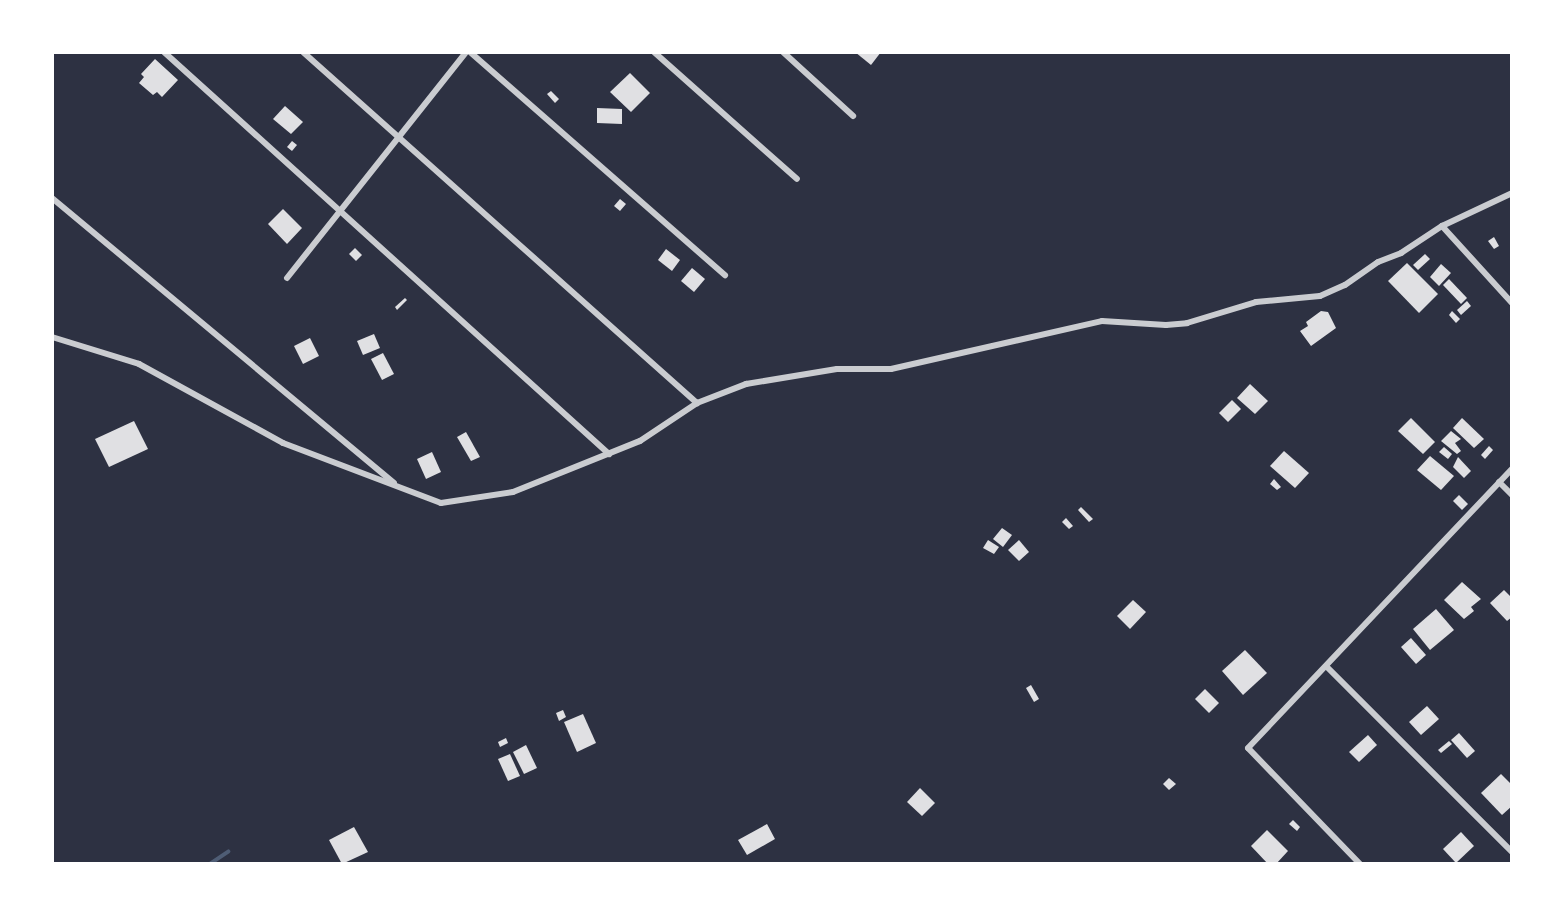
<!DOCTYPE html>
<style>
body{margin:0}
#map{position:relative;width:1564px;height:916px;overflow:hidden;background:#2d3142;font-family:Roboto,sans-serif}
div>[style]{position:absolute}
.stream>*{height:3.5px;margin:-1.75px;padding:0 1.75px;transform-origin:1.75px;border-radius:1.75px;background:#4f5d75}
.building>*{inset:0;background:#e0e0e3}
.minor>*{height:6px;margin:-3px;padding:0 3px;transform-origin:3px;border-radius:3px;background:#caccd0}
span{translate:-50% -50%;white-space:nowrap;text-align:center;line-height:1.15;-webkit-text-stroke:7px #fff;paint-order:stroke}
.frame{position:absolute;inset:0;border:54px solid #fff;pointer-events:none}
</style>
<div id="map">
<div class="stream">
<i style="left:210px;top:864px;width:22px;rotate:-34deg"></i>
</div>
<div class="building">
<i style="clip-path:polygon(855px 52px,881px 52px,871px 65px)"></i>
<i style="clip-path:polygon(155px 59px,178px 80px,162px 97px,157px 92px,153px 95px,139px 83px,144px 77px,141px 74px)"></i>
<i style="clip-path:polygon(630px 73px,650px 93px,631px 112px,610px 92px)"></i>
<i style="clip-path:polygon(551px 91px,559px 99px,555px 103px,547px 94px)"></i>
<i style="clip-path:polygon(285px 106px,303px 122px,291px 134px,273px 119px)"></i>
<i style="clip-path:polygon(597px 108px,622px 109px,622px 124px,597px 123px)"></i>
<i style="clip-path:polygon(292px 141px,297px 145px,292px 151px,287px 147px)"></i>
<i style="clip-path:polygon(620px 199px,626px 204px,620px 211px,614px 206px)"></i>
<i style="clip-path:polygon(283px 209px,302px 228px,287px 244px,268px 224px)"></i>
<i style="clip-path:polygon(1494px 237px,1499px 246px,1494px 249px,1488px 241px)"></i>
<i style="clip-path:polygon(355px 248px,362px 255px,356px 261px,349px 254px)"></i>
<i style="clip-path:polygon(666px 249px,680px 260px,672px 271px,658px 260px)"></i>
<i style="clip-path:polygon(1425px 254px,1430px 259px,1418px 270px,1413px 265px)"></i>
<i style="clip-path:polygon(1407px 263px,1438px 294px,1419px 313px,1388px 281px)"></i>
<i style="clip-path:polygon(1441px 264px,1451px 273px,1439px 286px,1430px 277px)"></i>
<i style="clip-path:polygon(692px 268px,705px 279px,694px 292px,681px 281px)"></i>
<i style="clip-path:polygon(1449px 279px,1467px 298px,1461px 304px,1443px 285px)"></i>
<i style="clip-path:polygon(405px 298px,407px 300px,397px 310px,395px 307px)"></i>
<i style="clip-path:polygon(1467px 301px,1471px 306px,1461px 315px,1457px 310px)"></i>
<i style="clip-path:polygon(1321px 311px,1328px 312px,1336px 328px,1311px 346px,1300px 331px,1308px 326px,1306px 322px)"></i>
<i style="clip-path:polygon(1452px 311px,1460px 319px,1456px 323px,1449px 315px)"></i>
<i style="clip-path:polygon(374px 334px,380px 348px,363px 355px,357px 341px)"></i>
<i style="clip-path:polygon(310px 338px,319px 356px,303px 364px,294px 346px)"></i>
<i style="clip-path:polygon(383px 353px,394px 374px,382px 380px,371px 359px)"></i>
<i style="clip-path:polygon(1250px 384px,1268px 401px,1255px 414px,1237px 398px)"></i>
<i style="clip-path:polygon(1232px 400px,1241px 409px,1228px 422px,1219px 413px)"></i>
<i style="clip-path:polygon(1411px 418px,1435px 442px,1423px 454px,1398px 431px)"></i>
<i style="clip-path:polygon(1462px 418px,1484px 439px,1474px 448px,1453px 428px)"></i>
<i style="clip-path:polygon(134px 421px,148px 449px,109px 467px,95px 439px)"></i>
<i style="clip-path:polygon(1451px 431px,1461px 439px,1455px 443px,1461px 451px,1457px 454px,1441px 441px)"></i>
<i style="clip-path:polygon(466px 432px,480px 457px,471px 461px,457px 437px)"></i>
<i style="clip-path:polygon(1489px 446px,1493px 450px,1485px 459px,1481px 455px)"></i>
<i style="clip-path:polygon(1444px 447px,1452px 454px,1448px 459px,1439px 452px)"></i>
<i style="clip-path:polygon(1284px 451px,1309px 473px,1295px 488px,1270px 466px)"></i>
<i style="clip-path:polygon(432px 452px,441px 472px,426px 479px,417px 459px)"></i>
<i style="clip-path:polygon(1430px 456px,1454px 476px,1441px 490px,1417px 470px)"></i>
<i style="clip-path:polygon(1458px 457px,1471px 471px,1464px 478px,1453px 467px)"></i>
<i style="clip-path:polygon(1274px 479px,1281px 487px,1277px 490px,1270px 484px)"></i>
<i style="clip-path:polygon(1459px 495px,1468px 504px,1462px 510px,1453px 501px)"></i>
<i style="clip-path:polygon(1081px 507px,1093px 519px,1089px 522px,1078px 510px)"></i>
<i style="clip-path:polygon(1066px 518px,1073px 526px,1069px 529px,1062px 522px)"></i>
<i style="clip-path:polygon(1002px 528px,1012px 535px,1003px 547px,993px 539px)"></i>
<i style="clip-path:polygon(988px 540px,999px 547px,994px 554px,983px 548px)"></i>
<i style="clip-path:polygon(1019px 540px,1029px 552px,1019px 561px,1008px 550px)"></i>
<i style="clip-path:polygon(1462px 582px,1481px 599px,1471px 607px,1474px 611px,1464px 619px,1444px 600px)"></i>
<i style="clip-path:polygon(1504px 590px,1512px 598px,1512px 617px,1507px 621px,1490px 603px)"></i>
<i style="clip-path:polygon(1133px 600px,1146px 612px,1130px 629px,1117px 616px)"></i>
<i style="clip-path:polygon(1436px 609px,1454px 630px,1430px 650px,1413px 629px)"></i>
<i style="clip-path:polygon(1411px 638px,1426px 655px,1416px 664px,1401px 647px)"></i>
<i style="clip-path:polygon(1245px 650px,1267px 673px,1243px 695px,1222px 671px)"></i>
<i style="clip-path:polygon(1031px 685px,1039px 699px,1034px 702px,1026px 688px)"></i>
<i style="clip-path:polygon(1205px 689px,1219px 703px,1209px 713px,1195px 699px)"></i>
<i style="clip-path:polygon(1427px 706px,1439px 719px,1421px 735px,1409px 722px)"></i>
<i style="clip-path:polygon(563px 710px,566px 717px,559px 721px,556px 713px)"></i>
<i style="clip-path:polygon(583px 714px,596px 743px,577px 752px,564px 722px)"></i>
<i style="clip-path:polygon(1459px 733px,1475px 751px,1467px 758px,1451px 740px)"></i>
<i style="clip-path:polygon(1368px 735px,1377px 745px,1359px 762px,1349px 752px)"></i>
<i style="clip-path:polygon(506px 738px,508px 743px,500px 747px,498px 742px)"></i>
<i style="clip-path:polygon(1449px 741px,1452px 744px,1441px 753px,1438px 750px)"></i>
<i style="clip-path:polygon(526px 745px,537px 768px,524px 774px,513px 752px)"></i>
<i style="clip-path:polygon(510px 754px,520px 776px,508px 781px,498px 759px)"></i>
<i style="clip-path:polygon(1501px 774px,1512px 785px,1512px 806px,1502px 815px,1481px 793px)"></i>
<i style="clip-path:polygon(1169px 778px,1176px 784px,1169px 790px,1163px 784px)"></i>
<i style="clip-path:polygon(920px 788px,935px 803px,922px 816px,907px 802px)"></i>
<i style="clip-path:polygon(1293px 820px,1300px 827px,1297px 831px,1289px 824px)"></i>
<i style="clip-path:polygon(767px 824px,775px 839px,747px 855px,738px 840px)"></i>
<i style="clip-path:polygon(354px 827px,368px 852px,342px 864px,329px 840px)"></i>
<i style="clip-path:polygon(1267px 830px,1288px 851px,1276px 864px,1268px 864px,1251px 846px)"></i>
<i style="clip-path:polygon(1461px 832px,1474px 846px,1456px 863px,1443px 849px)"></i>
</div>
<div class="minor">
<i style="left:164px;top:52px;width:600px;rotate:42.09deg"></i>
<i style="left:303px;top:52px;width:528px;rotate:41.7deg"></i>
<i style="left:470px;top:52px;width:339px;rotate:41.2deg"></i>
<i style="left:654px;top:52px;width:191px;rotate:41.6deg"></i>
<i style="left:783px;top:52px;width:95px;rotate:42.4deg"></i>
<i style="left:52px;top:198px;width:445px;rotate:39.8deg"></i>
<i style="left:1442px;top:226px;width:104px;rotate:47.7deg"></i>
<i style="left:287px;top:278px;width:288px;rotate:-51.6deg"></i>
<i style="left:52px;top:337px;width:91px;rotate:17.2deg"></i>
<i style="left:139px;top:364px;width:164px;rotate:28.7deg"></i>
<i style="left:283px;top:443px;width:169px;rotate:20.8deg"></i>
<i style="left:441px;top:503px;width:73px;rotate:-8.7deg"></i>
<i style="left:513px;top:492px;width:137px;rotate:-21.9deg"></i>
<i style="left:640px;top:441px;width:69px;rotate:-33.7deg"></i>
<i style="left:697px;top:403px;width:53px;rotate:-21.2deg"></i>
<i style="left:746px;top:384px;width:92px;rotate:-9.4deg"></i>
<i style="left:837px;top:369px;width:54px"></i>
<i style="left:891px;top:369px;width:216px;rotate:-12.8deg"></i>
<i style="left:1102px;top:321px;width:64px;rotate:3.6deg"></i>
<i style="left:1166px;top:325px;width:21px;rotate:-5deg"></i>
<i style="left:1187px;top:323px;width:72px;rotate:-16.9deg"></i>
<i style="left:1256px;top:302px;width:64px;rotate:-5.4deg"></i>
<i style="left:1320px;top:296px;width:27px;rotate:-24deg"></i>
<i style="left:1345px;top:285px;width:40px;rotate:-34.9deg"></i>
<i style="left:1378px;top:262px;width:25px;rotate:-21deg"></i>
<i style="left:1401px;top:253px;width:49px;rotate:-33.4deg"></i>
<i style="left:1442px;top:226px;width:77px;rotate:-25.2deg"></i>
<i style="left:1499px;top:482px;width:18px;rotate:45deg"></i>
<i style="left:1326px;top:666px;width:263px;rotate:45deg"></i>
<i style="left:1360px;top:864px;width:161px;rotate:-134deg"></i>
<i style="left:1248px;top:748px;width:384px;rotate:-46.6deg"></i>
</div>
<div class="frame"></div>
</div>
